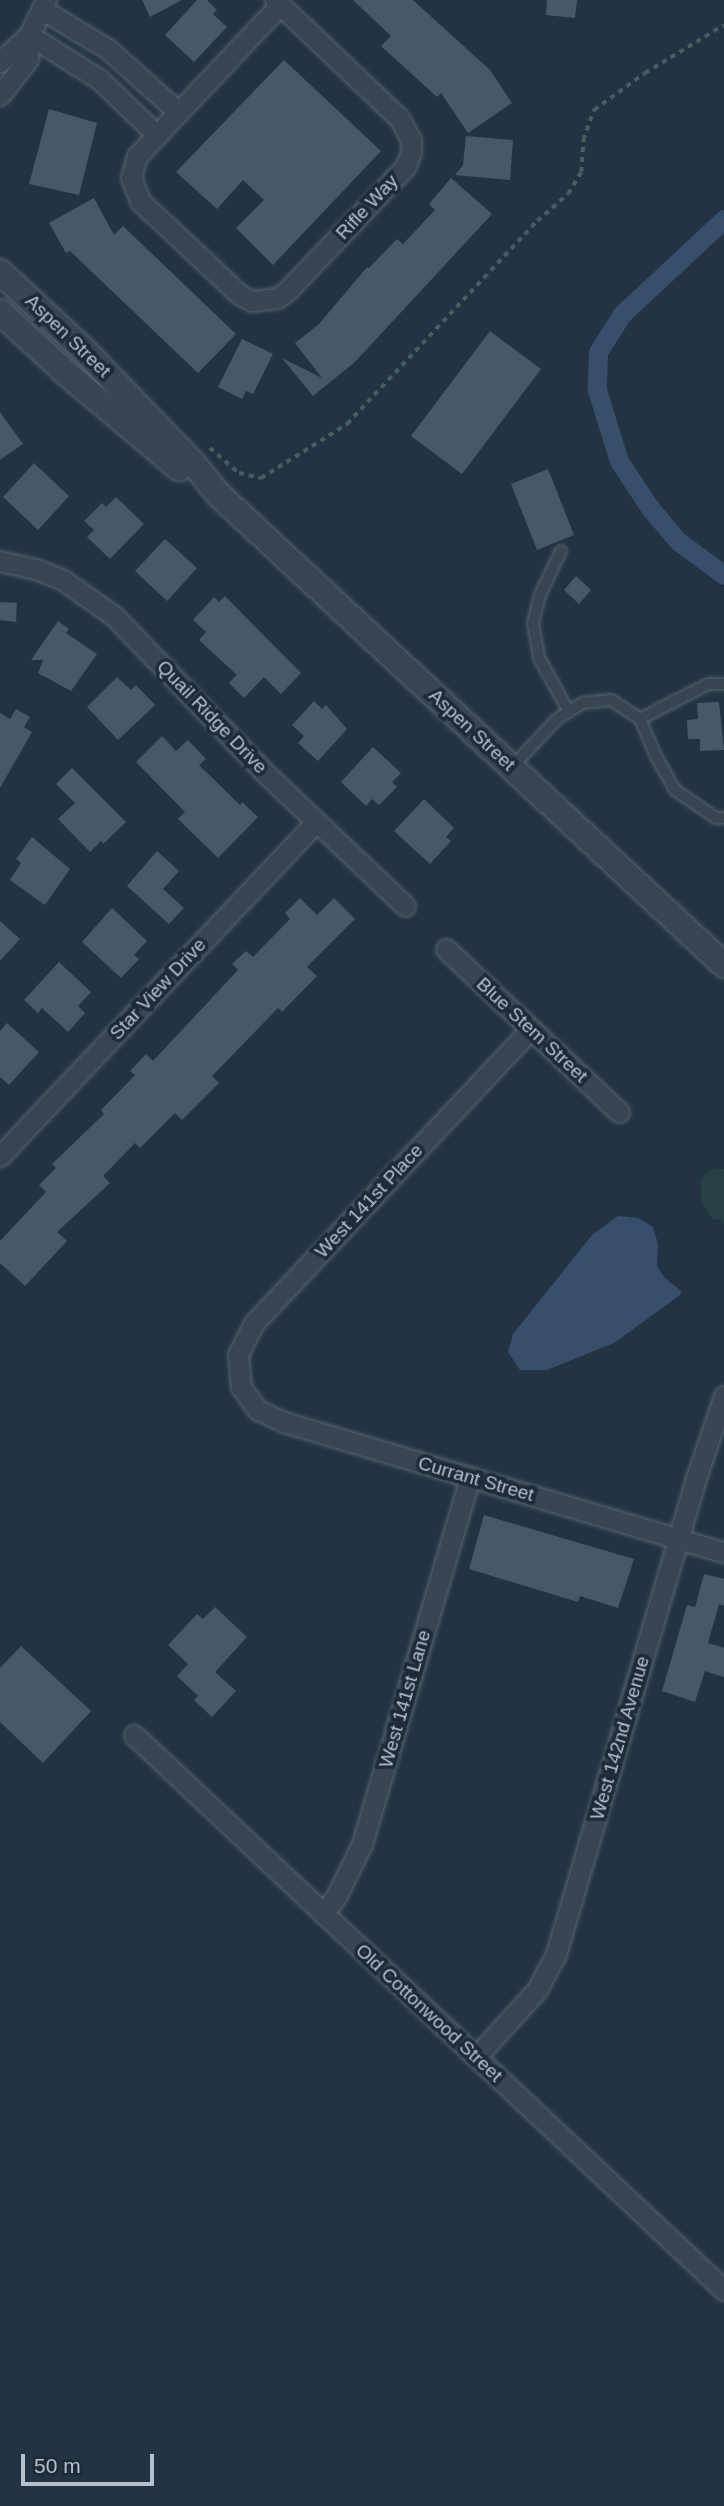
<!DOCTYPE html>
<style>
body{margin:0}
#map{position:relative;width:724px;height:2506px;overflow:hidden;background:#243343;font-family:Arial,sans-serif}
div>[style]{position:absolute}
.green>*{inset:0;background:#264244}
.water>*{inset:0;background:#374f6b}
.canal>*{height:19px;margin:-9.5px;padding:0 9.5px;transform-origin:9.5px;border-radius:9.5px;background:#374f6b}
.building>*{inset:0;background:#48576a}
.path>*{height:3.5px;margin-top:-1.75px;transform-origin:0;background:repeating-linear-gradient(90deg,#455f61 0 5px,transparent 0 10px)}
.roads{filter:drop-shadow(0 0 2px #576370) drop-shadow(0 0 2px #576370)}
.service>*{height:10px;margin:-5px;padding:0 5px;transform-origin:5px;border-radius:5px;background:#394553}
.minor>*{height:19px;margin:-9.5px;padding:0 9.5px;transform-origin:9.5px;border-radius:9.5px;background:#394553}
.tertiary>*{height:24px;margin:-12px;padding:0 12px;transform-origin:12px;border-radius:12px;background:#394553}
span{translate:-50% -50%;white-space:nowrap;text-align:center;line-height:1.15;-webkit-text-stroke:7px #1d2a38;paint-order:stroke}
.street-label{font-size:19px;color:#b6c0cd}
.scale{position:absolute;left:21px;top:2454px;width:133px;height:32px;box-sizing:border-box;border:4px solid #b6c0cd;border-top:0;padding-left:9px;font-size:21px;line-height:24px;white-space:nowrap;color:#b6c0cd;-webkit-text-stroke:5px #1d2a38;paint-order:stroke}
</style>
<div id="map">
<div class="green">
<i style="clip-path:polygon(714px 1169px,724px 1169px,724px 1225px,720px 1219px,713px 1220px,702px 1203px,701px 1181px,705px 1174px)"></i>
</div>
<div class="water">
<i style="clip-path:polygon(618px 1216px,638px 1218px,653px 1227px,658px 1244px,657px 1266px,664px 1277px,681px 1291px,680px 1295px,614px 1343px,547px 1370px,520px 1370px,508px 1352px,513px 1334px,592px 1235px)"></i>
</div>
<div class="canal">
<i style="left:724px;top:219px;width:139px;rotate:137deg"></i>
<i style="left:622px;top:314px;width:45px;rotate:122.3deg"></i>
<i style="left:598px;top:352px;width:38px;rotate:92deg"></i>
<i style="left:597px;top:390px;width:74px;rotate:72.8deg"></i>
<i style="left:619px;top:461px;width:56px;rotate:56.6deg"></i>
<i style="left:650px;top:508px;width:43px;rotate:49.7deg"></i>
<i style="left:678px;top:541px;width:57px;rotate:36.5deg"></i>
</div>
<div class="building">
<i style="clip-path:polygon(142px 0,182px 0,150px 17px)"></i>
<i style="clip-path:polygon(197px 0,207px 0,217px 10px,213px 14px,227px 27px,194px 62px,165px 35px)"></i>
<i style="clip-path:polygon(353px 0,413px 0,490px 70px,512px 103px,468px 133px,441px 93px,437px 97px,381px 46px,391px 36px)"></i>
<i style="clip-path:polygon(547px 0,577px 0,575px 18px,546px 15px)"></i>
<i style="clip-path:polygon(284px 60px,381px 151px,273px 265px,236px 228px,264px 200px,243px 180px,217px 209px,176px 172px)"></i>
<i style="clip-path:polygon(49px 109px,97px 123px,79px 195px,29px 184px)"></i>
<i style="clip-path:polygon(466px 136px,513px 140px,510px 180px,455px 175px,463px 165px)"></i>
<i style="clip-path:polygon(451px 178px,492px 214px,355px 362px,313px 396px,282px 358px,322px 378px,295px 343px,319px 324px,367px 267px,369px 268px,397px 239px,403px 244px,435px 210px,429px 204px)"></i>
<i style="clip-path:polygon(94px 198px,114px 235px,123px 226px,236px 334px,198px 373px,70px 251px,66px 253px,49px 223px)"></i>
<i style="clip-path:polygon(490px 331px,541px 369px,462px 474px,411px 436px)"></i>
<i style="clip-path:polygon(242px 339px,273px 354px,253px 394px,246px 391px,242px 399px,218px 387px)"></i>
<i style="clip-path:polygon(0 412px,23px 444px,0 460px)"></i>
<i style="clip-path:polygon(34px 463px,69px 496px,38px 530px,3px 497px)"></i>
<i style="clip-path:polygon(548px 469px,574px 535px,537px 550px,511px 484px)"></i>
<i style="clip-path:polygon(116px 497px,144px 524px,110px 559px,87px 537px,94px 530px,84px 521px,102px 503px,106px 507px)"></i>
<i style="clip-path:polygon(165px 539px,197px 568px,167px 601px,135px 571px)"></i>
<i style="clip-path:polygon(576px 576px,591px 590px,579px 604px,564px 590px)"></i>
<i style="clip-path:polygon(225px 596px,301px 673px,281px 694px,264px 677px,244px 698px,229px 683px,237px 675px,199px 640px,206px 632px,193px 620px,214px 597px,219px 602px)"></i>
<i style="clip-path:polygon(0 602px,17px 603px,16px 622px,0 620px)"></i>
<i style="clip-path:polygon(58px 621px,69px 629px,66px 633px,97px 654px,71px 691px,38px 673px,43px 660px,31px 660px)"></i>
<i style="clip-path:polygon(117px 677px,131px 690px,136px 685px,155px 705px,118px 740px,87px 707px)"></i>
<i style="clip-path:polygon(314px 701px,322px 709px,326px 705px,347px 729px,318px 761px,298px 743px,304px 736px,292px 725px)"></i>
<i style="clip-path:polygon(719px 702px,724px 750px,700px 751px,700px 739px,688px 739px,687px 720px,698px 719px,697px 703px)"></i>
<i style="clip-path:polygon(16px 709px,30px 717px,24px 727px,32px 732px,0 788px,0 713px,10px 719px)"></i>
<i style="clip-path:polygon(162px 736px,176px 751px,188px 740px,206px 759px,199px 765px,240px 805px,242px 802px,258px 817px,218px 858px,178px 819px,185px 812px,136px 762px)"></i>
<i style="clip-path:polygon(373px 747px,401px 773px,392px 782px,397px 787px,379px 805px,372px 799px,366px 806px,341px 782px)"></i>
<i style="clip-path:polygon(72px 768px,126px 822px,103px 844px,101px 841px,90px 852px,58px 819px,75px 803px,56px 784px)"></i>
<i style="clip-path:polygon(424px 799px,454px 828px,446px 837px,451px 841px,430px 864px,394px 831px)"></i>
<i style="clip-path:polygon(32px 837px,70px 869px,45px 905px,10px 880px,21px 863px,16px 859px)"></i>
<i style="clip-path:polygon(157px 851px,179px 871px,163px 889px,184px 908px,169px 924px,127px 886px)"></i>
<i style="clip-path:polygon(300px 898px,317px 915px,334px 898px,355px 919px,307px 967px,317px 976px,282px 1012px,278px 1008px,212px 1076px,219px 1083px,182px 1120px,175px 1113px,140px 1148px,135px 1143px,103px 1176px,110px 1183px,57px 1232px,67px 1241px,25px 1286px,0 1263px,0 1241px,46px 1192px,39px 1185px,56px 1168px,52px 1164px,104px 1114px,101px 1110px,135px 1075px,130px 1071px,146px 1054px,153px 1061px,238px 970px,232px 964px,246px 951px,253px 957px,290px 919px,285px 913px)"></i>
<i style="clip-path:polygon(112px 908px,147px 941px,134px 955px,139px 959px,121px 978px,82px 942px)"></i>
<i style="clip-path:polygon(0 921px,20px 939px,0 961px)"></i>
<i style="clip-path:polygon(59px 962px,91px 992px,78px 1006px,85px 1013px,68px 1032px,42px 1008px,38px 1013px,24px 1000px)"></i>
<i style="clip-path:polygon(7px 1023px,39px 1052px,9px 1085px,0 1077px,0 1031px)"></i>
<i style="clip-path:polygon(484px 1515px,634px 1559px,618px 1608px,580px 1596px,578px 1602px,469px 1569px)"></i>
<i style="clip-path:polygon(704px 1574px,724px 1579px,724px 1606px,719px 1604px,708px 1643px,724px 1648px,724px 1677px,705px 1671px,695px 1702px,662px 1691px,687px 1605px,695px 1607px)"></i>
<i style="clip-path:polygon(215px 1607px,247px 1637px,215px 1672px,236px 1691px,212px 1717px,194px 1700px,198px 1696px,177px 1676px,188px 1664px,168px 1645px,197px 1614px,203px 1619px)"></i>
<i style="clip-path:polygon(21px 1646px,91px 1711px,43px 1763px,0 1722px,0 1668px)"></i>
</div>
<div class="path">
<i style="left:210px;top:448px;width:38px;rotate:41deg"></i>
<i style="left:239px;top:473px;width:23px;rotate:13deg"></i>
<i style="left:261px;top:478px;width:102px;rotate:-32.1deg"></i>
<i style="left:347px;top:424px;width:278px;rotate:-46.9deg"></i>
<i style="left:537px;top:221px;width:41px;rotate:-41.1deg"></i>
<i style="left:568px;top:194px;width:26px;rotate:-59deg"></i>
<i style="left:581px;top:172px;width:32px;rotate:-86deg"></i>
<i style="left:583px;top:140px;width:32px;rotate:-70deg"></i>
<i style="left:594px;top:110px;width:63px;rotate:-36deg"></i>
<i style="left:645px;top:73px;width:92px;rotate:-31.3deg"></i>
</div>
<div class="roads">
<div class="service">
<i style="left:561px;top:551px;width:49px;rotate:115.5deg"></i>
<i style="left:540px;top:595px;width:29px;rotate:104deg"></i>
<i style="left:533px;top:623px;width:36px;rotate:80deg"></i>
<i style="left:539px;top:658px;width:62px;rotate:60.9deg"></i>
<i style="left:640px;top:719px;width:76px;rotate:-27.2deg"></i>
<i style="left:708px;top:684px;width:16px"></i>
<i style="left:512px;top:767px;width:66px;rotate:-46.8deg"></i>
<i style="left:557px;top:719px;width:31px;rotate:-32deg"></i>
<i style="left:583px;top:703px;width:28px;rotate:-6deg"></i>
<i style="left:611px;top:700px;width:35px;rotate:33deg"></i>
<i style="left:640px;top:719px;width:40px;rotate:66.6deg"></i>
<i style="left:656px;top:756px;width:39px;rotate:61deg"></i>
<i style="left:675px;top:790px;width:50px;rotate:34.3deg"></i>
<i style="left:716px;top:818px;width:8px"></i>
</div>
<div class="minor">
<i style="left:275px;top:0;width:171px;rotate:43.6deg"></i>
<i style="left:399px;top:118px;width:25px;rotate:61deg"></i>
<i style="left:411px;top:140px;width:12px;rotate:90deg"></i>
<i style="left:411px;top:152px;width:15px;rotate:110deg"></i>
<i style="left:406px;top:166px;width:171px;rotate:133.6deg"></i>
<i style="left:288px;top:290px;width:14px;rotate:144deg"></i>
<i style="left:277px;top:298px;width:25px;rotate:173deg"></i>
<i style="left:252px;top:301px;width:13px;rotate:-153deg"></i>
<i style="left:240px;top:295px;width:137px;rotate:-136.8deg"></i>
<i style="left:140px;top:201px;width:25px;rotate:-111deg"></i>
<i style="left:131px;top:178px;width:23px;rotate:-75deg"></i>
<i style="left:137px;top:156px;width:208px;rotate:-46.6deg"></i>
<i style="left:43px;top:10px;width:76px;rotate:31deg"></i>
<i style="left:108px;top:49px;width:94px;rotate:42deg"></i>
<i style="left:29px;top:35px;width:83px;rotate:32.2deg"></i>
<i style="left:99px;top:79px;width:81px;rotate:44deg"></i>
<i style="left:0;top:62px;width:40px;rotate:-43deg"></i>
<i style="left:29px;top:35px;width:39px;rotate:-64deg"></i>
<i style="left:0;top:95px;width:46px;rotate:-52.1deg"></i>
<i style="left:28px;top:59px;width:24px;rotate:-88deg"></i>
<i style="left:0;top:561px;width:37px;rotate:13deg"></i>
<i style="left:36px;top:569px;width:29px;rotate:22deg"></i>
<i style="left:63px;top:580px;width:62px;rotate:35.2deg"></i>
<i style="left:114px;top:616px;width:218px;rotate:46.1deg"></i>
<i style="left:265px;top:773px;width:193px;rotate:43.5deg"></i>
<i style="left:446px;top:949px;width:238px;rotate:43.3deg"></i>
<i style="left:531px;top:1029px;width:404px;rotate:133.3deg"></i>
<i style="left:254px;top:1323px;width:35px;rotate:117deg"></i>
<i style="left:238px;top:1354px;width:33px;rotate:85deg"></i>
<i style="left:241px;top:1387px;width:29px;rotate:54deg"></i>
<i style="left:258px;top:1410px;width:29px;rotate:25deg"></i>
<i style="left:284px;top:1422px;width:459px;rotate:16.5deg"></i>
<i style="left:0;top:1156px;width:460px;rotate:-46.6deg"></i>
<i style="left:134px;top:1735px;width:810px;rotate:43.25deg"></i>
<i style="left:323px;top:1914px;width:21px;rotate:-53deg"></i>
<i style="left:336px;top:1897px;width:59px;rotate:-63.9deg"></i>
<i style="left:362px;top:1844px;width:383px;rotate:-73.6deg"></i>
<i style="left:476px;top:2057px;width:91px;rotate:-47.7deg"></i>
<i style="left:537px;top:1990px;width:41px;rotate:-62.2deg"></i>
<i style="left:556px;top:1954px;width:493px;rotate:-73.6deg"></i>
<i style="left:695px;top:1481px;width:90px;rotate:-71.2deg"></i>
</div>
<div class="tertiary">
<i style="left:0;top:272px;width:116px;rotate:42.9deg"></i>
<i style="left:85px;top:351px;width:154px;rotate:46.1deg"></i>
<i style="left:192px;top:462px;width:43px;rotate:50.7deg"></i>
<i style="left:219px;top:495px;width:690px;rotate:42.94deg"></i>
<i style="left:0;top:312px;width:90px;rotate:42.7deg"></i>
<i style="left:66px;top:373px;width:148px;rotate:40.1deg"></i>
</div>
</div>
<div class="street-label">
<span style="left:367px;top:207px;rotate:-47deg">Rifle Way</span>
<span style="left:68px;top:336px;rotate:44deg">Aspen Street</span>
<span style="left:212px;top:717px;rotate:46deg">Quail Ridge Drive</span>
<span style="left:472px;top:730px;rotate:43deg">Aspen Street</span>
<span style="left:158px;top:989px;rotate:-47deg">Star View Drive</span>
<span style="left:532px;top:1030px;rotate:43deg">Blue Stem Street</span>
<span style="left:369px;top:1201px;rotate:-47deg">West 141st Place</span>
<span style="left:476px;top:1479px;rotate:16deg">Currant Street</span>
<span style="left:405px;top:1699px;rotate:-74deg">West 141st Lane</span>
<span style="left:620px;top:1738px;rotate:-74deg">West 142nd Avenue</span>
<span style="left:429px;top:2013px;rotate:43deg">Old Cottonwood Street</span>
</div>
<div class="scale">50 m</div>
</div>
